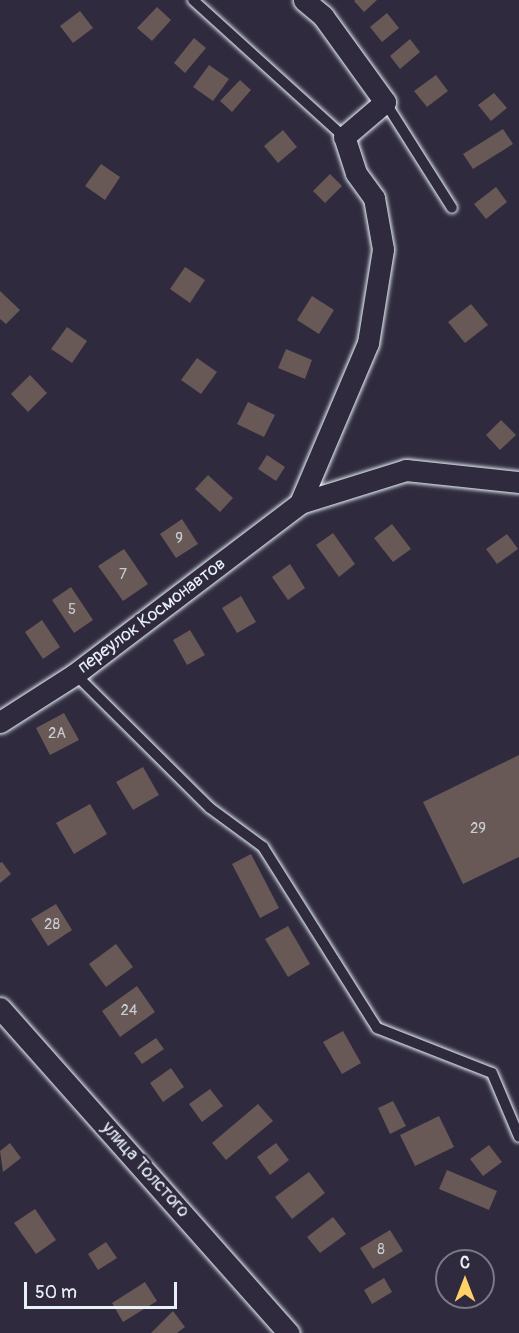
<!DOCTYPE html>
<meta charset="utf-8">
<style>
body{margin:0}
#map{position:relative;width:519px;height:1333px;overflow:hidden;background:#2f2a3d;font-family:Pangolin,sans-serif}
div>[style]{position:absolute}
.building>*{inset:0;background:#685957}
.roads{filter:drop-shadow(0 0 2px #e8f1f8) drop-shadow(0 0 2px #e8f1f8)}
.service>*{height:10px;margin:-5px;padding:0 5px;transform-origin:5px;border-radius:5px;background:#2f2a3d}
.minor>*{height:21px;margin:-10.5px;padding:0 10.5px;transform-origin:10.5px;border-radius:10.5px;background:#2f2a3d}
span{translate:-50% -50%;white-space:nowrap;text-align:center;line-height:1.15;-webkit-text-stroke:5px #2f2a3d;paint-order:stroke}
.number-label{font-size:15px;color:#c8cbd0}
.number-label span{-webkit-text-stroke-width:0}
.street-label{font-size:18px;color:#e8f1f8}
.north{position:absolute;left:435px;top:1249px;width:60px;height:60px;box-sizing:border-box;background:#2f2a3d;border:2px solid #797a88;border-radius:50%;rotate:0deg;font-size:16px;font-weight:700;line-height:24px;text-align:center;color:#e8f1f8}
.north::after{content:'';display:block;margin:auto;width:21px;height:27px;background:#ffd166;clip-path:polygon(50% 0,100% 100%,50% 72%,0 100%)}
.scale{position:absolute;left:24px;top:1282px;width:153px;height:27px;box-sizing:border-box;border:3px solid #e8f1f8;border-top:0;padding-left:8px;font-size:18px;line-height:21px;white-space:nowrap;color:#e8f1f8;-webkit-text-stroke:4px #2f2a3d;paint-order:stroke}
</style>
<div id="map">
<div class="building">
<i style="clip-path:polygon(377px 0,364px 12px,354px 1px,355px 0)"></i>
<i style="clip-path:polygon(157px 7px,171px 20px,152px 41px,137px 28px)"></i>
<i style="clip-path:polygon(80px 11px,93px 28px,73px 43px,60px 26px)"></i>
<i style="clip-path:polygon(387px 13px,399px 28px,382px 42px,370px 27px)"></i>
<i style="clip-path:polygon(194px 38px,206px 48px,185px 73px,174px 63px)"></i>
<i style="clip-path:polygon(410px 39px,420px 52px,400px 69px,390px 56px)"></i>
<i style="clip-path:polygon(209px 65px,229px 79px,213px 101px,193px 87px)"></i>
<i style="clip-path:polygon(436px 75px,448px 91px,427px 107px,414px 91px)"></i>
<i style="clip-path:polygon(240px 80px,251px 90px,232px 112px,220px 101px)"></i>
<i style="clip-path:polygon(494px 93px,507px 108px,491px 121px,478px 105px)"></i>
<i style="clip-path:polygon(503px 129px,513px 144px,473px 169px,463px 154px)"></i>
<i style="clip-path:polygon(283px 130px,297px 147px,278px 163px,264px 146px)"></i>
<i style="clip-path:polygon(101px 164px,120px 177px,105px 200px,85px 186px)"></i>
<i style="clip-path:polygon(330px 174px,342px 186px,325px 203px,313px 191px)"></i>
<i style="clip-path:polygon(496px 187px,507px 202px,486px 219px,474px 204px)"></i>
<i style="clip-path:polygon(185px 267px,205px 280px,190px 303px,170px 289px)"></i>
<i style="clip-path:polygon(0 291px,20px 310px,6px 324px,0 319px)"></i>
<i style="clip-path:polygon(312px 296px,334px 310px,319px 334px,297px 320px)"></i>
<i style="clip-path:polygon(471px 304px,488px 325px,465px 343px,448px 322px)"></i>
<i style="clip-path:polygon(67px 327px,87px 341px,72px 363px,51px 349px)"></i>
<i style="clip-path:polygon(286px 349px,312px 360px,305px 379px,278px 368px)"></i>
<i style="clip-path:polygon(197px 358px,217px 372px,201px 394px,181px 380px)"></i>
<i style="clip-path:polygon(30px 375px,47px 393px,28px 412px,11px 394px)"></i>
<i style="clip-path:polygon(248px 402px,275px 415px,264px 437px,237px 424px)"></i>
<i style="clip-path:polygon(501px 420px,516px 435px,500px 450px,486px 435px)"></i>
<i style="clip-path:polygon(267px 455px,285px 467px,276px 481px,258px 469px)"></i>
<i style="clip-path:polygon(208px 475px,233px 498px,220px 512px,195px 489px)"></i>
<i style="clip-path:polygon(182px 519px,198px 544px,176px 558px,160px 534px)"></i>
<i style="clip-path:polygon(392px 524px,411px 549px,393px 562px,374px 538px)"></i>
<i style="clip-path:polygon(333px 533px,355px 564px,339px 577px,316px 545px)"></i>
<i style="clip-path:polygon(507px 534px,518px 549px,497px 564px,486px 549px)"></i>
<i style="clip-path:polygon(124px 549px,148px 584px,123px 601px,98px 566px)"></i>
<i style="clip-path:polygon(290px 564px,305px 588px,288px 600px,272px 577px)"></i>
<i style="clip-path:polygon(71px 587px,93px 620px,74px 633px,52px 600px)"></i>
<i style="clip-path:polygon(241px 596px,256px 622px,237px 633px,222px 608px)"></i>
<i style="clip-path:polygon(42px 620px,60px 647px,43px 659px,25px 632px)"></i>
<i style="clip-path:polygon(190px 630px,205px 655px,187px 665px,173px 640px)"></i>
<i style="clip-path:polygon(64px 713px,79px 740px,50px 755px,36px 728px)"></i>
<i style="clip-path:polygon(519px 755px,519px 857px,463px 884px,423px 802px)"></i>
<i style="clip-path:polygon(143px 767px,159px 795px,133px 810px,116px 782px)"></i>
<i style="clip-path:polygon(90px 804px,107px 834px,74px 854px,56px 823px)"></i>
<i style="clip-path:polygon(251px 854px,279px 908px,260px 918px,232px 864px)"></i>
<i style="clip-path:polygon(2px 862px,11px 874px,0 883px,0 863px)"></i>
<i style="clip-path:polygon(56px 904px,72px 930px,48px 946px,31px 919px)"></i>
<i style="clip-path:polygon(288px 926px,310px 964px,288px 977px,265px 939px)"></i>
<i style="clip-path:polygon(116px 944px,133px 967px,106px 987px,89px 964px)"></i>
<i style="clip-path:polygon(137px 986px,155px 1012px,120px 1037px,102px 1011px)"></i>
<i style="clip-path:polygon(343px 1031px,361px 1063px,342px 1074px,323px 1042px)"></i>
<i style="clip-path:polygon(156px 1038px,164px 1049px,142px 1064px,134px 1053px)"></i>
<i style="clip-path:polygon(171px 1068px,184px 1087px,163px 1102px,150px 1083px)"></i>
<i style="clip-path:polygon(210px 1089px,223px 1106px,202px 1122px,189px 1104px)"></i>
<i style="clip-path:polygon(393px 1101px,406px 1126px,390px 1134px,378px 1108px)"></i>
<i style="clip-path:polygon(258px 1104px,273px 1121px,226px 1160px,212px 1143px)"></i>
<i style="clip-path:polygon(439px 1116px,454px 1147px,415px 1166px,400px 1135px)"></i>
<i style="clip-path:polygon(10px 1143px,21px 1158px,3px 1172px,0 1151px)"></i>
<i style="clip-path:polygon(276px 1143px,289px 1160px,270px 1175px,257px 1157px)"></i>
<i style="clip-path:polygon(489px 1145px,502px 1162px,483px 1176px,470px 1159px)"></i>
<i style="clip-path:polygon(447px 1170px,497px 1191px,489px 1210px,439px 1189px)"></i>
<i style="clip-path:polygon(309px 1172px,325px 1193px,292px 1219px,275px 1197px)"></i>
<i style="clip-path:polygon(35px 1209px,56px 1240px,36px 1254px,14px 1223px)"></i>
<i style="clip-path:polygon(333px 1217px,346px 1234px,320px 1253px,307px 1237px)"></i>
<i style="clip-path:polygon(390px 1230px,403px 1251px,373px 1269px,360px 1248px)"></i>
<i style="clip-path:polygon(106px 1242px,117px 1258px,98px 1270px,88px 1254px)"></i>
<i style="clip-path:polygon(384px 1278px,392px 1292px,372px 1304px,364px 1290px)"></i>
<i style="clip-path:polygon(145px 1282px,157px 1301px,123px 1322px,112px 1303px)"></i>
<i style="clip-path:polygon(173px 1311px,185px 1327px,177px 1333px,151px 1333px)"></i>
</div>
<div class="roads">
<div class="service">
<i style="left:193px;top:0;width:204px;rotate:42.2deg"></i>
<i style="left:385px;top:102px;width:125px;rotate:57.7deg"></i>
<i style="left:75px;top:674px;width:190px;rotate:44.8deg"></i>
<i style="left:210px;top:808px;width:66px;rotate:36.3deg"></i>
<i style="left:263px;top:847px;width:214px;rotate:57.8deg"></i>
<i style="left:377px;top:1028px;width:123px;rotate:21.4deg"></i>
<i style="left:492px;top:1073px;width:69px;rotate:67.1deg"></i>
</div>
<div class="minor">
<i style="left:300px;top:503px;width:174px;rotate:-67deg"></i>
<i style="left:368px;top:343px;width:95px;rotate:-80.9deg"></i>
<i style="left:383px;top:249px;width:52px;rotate:-100deg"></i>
<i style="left:374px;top:198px;width:31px;rotate:-126deg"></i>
<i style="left:356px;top:173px;width:38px;rotate:-108deg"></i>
<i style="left:344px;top:137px;width:54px;rotate:-40.5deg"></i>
<i style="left:385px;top:102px;width:106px;rotate:-125.8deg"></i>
<i style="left:323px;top:16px;width:25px;rotate:-140deg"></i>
<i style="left:0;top:722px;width:89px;rotate:-32.6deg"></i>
<i style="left:75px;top:674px;width:283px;rotate:-37.2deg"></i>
<i style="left:300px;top:503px;width:111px;rotate:-17.3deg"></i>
<i style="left:406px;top:470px;width:114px;rotate:6.1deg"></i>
<i style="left:0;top:1008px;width:435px;rotate:48.4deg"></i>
</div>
</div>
<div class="number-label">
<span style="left:179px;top:539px">9</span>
<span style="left:123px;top:575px">7</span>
<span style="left:72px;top:610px">5</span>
<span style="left:57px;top:734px">2А</span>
<span style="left:478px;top:829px">29</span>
<span style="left:52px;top:925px">28</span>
<span style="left:129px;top:1011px">24</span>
<span style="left:381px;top:1250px">8</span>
</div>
<div class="street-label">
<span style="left:152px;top:616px;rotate:-37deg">переулок Космонавтов</span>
<span style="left:145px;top:1170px;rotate:48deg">улица Толстого</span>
</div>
<div class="north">С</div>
<div class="scale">50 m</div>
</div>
